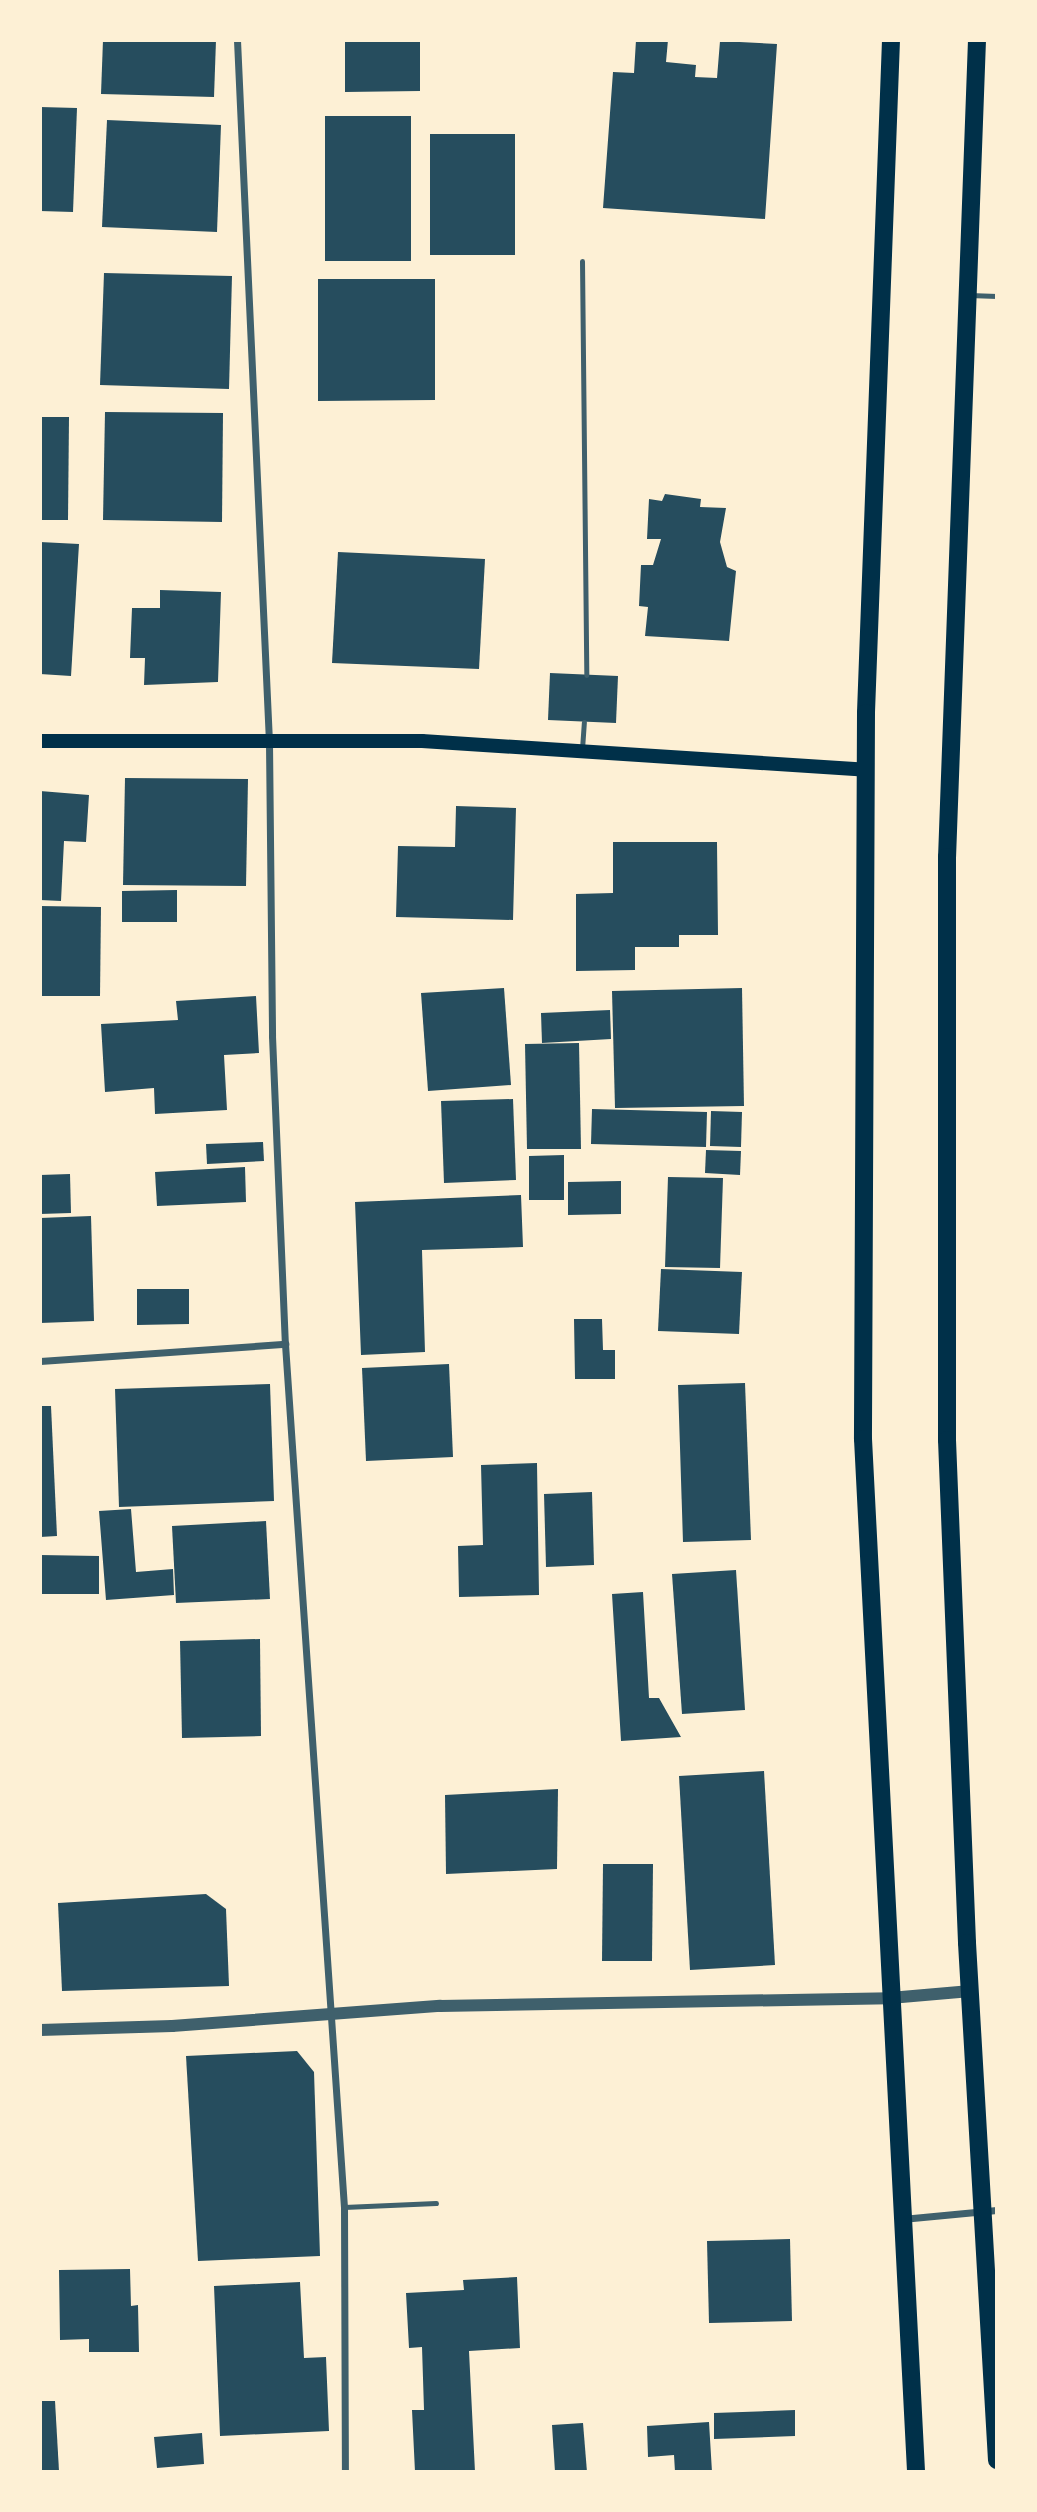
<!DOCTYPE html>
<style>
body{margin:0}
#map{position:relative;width:1037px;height:2512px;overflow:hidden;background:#fdf0d5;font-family:"Sofia Sans Condensed",sans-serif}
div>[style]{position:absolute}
.building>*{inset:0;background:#264d5e}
.service>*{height:5px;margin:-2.5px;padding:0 2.5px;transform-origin:2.5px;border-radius:2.5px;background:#3f606c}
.minor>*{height:7px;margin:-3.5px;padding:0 3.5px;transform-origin:3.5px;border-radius:3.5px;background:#3f606c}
.tertiary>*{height:12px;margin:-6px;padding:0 6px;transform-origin:6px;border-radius:6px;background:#3f606c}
.secondary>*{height:14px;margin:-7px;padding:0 7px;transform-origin:7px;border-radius:7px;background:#003049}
.primary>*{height:18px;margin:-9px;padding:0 9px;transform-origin:9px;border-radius:9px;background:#003049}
span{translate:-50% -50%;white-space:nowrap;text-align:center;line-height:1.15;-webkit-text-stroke:5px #fdf0d5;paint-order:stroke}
.frame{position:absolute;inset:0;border:42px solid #fdf0d5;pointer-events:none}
</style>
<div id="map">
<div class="building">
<i style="clip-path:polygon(103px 40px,216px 40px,214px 97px,101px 94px)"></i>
<i style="clip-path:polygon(345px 40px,420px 40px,420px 91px,345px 92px)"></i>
<i style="clip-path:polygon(636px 40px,668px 40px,666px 62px,696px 65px,695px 77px,717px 78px,720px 41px,777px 44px,765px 219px,603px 208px,613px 72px,634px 73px)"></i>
<i style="clip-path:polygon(40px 107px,77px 108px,73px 212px,40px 211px)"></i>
<i style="clip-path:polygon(325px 116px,411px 116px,411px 261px,325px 261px)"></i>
<i style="clip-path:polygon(107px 120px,221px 125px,217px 232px,102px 227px)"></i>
<i style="clip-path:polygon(430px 134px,515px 134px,515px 255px,430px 255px)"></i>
<i style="clip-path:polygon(104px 273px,232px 276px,229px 389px,100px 385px)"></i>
<i style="clip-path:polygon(318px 279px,435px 279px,435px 400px,318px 401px)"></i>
<i style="clip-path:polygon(105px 412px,223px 413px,222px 522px,103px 520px)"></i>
<i style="clip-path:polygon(40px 417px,69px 417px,68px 520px,40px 520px)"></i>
<i style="clip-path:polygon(665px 494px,701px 499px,700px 507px,726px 508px,720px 542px,727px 567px,736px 571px,729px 641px,645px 636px,648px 607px,639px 606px,641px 565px,653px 565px,661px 539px,647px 539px,649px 499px,662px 501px)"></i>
<i style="clip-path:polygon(40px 542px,79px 544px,71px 676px,40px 674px)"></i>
<i style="clip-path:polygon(338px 552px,485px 559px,479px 669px,332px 663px)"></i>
<i style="clip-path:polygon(160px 590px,221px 592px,218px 682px,144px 685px,145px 658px,130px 658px,132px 608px,160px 608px)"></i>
<i style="clip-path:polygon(550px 673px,618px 676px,616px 723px,548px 720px)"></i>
<i style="clip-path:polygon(125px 778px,248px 779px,246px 886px,123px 885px)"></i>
<i style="clip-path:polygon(40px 791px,89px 795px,86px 842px,64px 841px,61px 901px,40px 900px)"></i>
<i style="clip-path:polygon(456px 806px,516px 808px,513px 920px,396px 917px,398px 846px,455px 847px)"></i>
<i style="clip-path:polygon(613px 842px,717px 842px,718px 935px,679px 935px,679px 947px,635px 947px,635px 970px,576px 971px,576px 894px,613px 893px)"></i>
<i style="clip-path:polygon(177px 890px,177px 922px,122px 922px,122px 891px)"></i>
<i style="clip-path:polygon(40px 906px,101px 907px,100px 996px,40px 996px)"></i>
<i style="clip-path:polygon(504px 988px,511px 1085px,428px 1091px,421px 993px)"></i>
<i style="clip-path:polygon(742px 988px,744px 1106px,615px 1108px,612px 991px)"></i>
<i style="clip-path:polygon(256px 996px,259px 1053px,224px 1055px,227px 1110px,155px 1114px,154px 1088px,105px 1092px,101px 1024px,178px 1020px,176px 1001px)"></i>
<i style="clip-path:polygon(610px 1010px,611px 1039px,542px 1043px,541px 1013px)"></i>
<i style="clip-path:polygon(579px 1043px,581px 1149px,527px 1149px,525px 1044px)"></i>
<i style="clip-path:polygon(513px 1099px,516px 1180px,444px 1183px,441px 1101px)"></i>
<i style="clip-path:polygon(592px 1109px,707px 1112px,706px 1147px,591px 1144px)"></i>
<i style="clip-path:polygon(711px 1111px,742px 1112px,741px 1147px,710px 1146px)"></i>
<i style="clip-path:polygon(263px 1142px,264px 1161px,207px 1164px,206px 1144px)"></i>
<i style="clip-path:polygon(706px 1150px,741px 1151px,740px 1175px,705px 1173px)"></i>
<i style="clip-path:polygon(564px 1155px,564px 1200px,529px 1200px,529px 1156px)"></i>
<i style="clip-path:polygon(245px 1167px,246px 1202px,157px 1206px,155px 1172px)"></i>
<i style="clip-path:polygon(70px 1174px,71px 1213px,40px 1214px,40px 1175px)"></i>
<i style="clip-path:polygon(668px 1177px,723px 1178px,720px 1268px,665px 1267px)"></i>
<i style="clip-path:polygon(621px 1181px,621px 1214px,568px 1215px,568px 1182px)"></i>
<i style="clip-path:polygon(521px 1195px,523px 1247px,422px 1250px,425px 1352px,361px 1355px,355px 1202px)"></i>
<i style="clip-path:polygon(91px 1216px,94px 1321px,40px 1323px,40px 1218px)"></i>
<i style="clip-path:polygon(661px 1269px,742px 1272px,739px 1334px,658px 1331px)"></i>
<i style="clip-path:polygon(137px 1289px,189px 1289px,189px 1324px,137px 1325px)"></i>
<i style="clip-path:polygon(574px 1319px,602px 1319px,603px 1350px,615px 1350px,615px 1379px,575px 1379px)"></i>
<i style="clip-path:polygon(449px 1364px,453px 1457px,366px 1461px,362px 1368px)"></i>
<i style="clip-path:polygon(745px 1383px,751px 1540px,683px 1542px,678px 1385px)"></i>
<i style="clip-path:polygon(270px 1384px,274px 1501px,119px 1507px,115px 1389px)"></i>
<i style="clip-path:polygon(40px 1406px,51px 1406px,57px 1536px,40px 1537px)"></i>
<i style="clip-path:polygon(537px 1463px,539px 1595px,459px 1597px,458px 1546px,483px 1545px,481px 1465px)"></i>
<i style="clip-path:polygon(592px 1492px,594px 1565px,546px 1567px,544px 1494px)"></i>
<i style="clip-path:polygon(131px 1509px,136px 1572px,173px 1569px,174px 1595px,106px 1600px,99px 1511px)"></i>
<i style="clip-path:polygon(266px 1521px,270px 1599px,176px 1603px,172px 1526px)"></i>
<i style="clip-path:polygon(40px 1555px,99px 1556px,99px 1594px,40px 1594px)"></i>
<i style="clip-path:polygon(736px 1570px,745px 1710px,682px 1714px,672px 1574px)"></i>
<i style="clip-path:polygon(643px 1592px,649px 1698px,659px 1698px,681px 1737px,621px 1741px,612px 1594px)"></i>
<i style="clip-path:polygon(260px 1639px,261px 1736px,182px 1738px,180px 1641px)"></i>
<i style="clip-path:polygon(764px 1771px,775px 1965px,690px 1970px,679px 1776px)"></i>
<i style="clip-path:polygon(558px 1789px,557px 1869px,446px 1874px,445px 1795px)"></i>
<i style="clip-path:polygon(603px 1864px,653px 1864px,652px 1961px,602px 1961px)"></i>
<i style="clip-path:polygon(206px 1894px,226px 1909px,229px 1986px,62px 1991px,58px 1903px)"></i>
<i style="clip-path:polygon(297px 2051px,314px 2072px,320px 2256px,198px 2261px,186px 2056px)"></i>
<i style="clip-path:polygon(790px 2239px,792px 2321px,709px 2323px,707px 2241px)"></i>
<i style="clip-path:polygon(130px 2269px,131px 2306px,138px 2305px,139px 2352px,89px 2352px,89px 2339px,60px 2340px,59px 2270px)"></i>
<i style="clip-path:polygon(517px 2277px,520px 2348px,469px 2351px,475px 2472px,415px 2472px,412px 2410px,424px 2410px,422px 2347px,409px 2348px,406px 2293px,464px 2290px,463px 2280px)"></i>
<i style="clip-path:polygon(300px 2282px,304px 2358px,326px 2357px,329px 2431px,220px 2436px,214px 2286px)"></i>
<i style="clip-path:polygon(40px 2401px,55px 2401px,59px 2471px,40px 2472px)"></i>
<i style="clip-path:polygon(795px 2410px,795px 2436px,714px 2439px,714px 2413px)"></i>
<i style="clip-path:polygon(709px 2422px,712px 2472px,675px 2472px,674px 2455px,648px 2457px,647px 2426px)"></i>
<i style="clip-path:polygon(583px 2423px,587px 2472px,555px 2472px,552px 2425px)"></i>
<i style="clip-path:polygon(202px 2433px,204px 2464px,157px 2468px,154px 2437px)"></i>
</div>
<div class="service">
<i style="left:582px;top:261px;width:414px;rotate:89.4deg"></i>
<i style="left:969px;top:295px;width:28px;rotate:2deg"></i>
<i style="left:582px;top:749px;width:27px;rotate:-86deg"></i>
<i style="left:344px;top:2207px;width:92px;rotate:-2.5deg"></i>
</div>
<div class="minor">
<i style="left:237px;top:40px;width:704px;rotate:87.39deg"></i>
<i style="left:269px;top:743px;width:293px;rotate:89.4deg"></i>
<i style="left:272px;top:1036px;width:308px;rotate:87.6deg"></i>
<i style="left:285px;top:1344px;width:865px;rotate:86.09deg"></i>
<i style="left:344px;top:2207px;width:265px;rotate:89.8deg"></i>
<i style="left:40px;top:1361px;width:246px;rotate:-4deg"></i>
<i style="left:902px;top:2219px;width:95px;rotate:-5.4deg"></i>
</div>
<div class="tertiary">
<i style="left:40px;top:2030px;width:132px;rotate:-1.7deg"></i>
<i style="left:172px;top:2026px;width:269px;rotate:-4.3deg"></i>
<i style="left:440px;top:2006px;width:450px;rotate:-1deg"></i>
<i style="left:890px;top:1998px;width:81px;rotate:-4.9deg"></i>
</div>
<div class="secondary">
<i style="left:40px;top:741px;width:382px"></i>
<i style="left:422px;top:741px;width:445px;rotate:3.7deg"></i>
</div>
<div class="primary">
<i style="left:891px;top:40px;width:673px;rotate:92.13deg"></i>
<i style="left:866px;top:713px;width:726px;rotate:90.24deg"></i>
<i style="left:863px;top:1439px;width:1034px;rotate:87.06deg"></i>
<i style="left:977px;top:40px;width:818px;rotate:92.1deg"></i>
<i style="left:947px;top:857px;width:583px;rotate:90deg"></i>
<i style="left:947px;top:1440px;width:503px;rotate:87.72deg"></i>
<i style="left:967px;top:1943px;width:518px;rotate:86.68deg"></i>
</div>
<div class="frame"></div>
</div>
